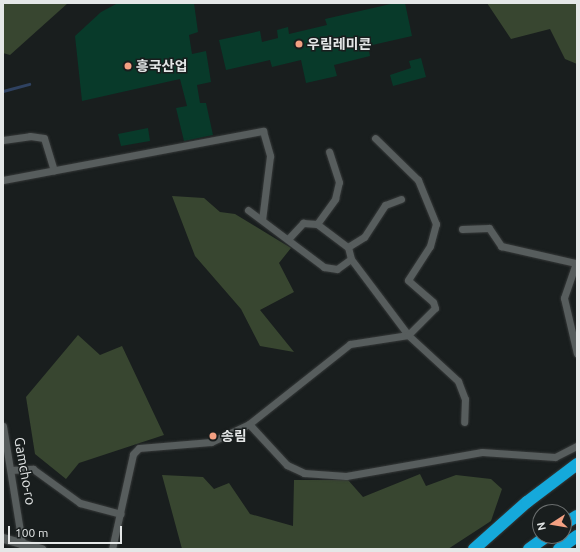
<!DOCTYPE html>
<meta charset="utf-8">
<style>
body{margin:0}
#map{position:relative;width:580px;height:552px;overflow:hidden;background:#191e1e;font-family:Ubuntu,"Noto Sans KR",sans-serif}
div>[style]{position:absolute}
.green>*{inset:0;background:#384630}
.stream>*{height:2.5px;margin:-1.25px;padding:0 1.25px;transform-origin:1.25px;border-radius:1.25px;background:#2f4261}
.building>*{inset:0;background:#083a2a}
.roads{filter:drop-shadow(0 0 1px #363939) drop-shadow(0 0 1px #363939)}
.minor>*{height:7px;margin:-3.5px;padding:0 3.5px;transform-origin:3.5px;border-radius:3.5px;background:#575d5d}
.secondary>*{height:9px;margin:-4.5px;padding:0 4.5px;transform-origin:4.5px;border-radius:4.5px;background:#575d5d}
.motorway>*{height:12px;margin:-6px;padding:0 6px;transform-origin:6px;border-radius:6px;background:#15a9db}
.dots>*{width:11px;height:11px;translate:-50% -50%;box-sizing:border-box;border:2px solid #191e1e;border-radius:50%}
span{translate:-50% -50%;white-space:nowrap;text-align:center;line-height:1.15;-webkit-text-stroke:3px #191e1e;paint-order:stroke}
.poi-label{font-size:14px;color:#e4e7e7;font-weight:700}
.left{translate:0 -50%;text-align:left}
.street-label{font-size:14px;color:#e4e7e7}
.frame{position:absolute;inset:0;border:4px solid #e4e7e7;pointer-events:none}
.north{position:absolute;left:532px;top:504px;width:40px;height:40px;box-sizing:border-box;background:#191e1e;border:1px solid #6a6e6e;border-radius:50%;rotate:258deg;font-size:11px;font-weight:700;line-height:16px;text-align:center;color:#e4e7e7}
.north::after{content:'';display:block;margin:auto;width:14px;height:18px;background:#f3a082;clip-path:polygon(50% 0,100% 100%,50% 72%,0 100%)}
.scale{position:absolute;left:8px;top:526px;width:114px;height:18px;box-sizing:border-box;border:2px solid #e4e7e7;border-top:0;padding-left:5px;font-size:12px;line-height:14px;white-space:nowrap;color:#e4e7e7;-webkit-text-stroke:3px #191e1e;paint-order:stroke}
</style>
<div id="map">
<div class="green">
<i style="clip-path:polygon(3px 3px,68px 3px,10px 55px,3px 53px)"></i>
<i style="clip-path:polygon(487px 3px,577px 3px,577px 64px,565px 59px,550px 29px,511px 39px)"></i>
<i style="clip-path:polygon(172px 196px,204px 198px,220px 212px,235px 214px,291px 248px,279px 263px,294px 292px,260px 310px,294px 352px,260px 346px,241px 309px,195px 256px)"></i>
<i style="clip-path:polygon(78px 335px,100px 355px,122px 346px,164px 435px,79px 463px,66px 479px,35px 454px,26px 397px)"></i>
<i style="clip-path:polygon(420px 474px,426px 486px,456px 475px,491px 479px,502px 489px,491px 521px,448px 549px,182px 549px,162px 475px,203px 477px,214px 489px,229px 483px,250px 514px,293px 526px,294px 480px,348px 480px,363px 497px)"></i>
</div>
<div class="stream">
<i style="left:3px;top:91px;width:27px;rotate:-15deg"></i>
</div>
<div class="building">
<i style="clip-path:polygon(118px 3px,194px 3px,198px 32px,189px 35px,192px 54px,206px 51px,211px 82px,197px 85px,200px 103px,206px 103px,213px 135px,184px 141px,176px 108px,187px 106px,180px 79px,82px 101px,75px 36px,101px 12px)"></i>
<i style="clip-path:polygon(395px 3px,405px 3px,412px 36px,368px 46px,370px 56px,334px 65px,337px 76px,306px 83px,301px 60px,272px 67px,270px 60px,226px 70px,219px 40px,260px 31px,262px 42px,278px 38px,277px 30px,288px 27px,289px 34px,327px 25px,325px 19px)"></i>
<i style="clip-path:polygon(421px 58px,426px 77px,393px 86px,390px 75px,411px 68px,409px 61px)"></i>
<i style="clip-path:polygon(148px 128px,150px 141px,121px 146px,118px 134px)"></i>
</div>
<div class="roads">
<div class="minor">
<i style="left:3px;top:140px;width:27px;rotate:-8deg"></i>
<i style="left:30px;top:136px;width:14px;rotate:8deg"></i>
<i style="left:44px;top:138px;width:34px;rotate:73deg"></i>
<i style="left:3px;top:180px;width:265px;rotate:-10.7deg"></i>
<i style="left:263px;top:131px;width:26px;rotate:74deg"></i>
<i style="left:270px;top:156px;width:64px;rotate:97.1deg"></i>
<i style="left:401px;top:199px;width:17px;rotate:159deg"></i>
<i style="left:385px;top:205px;width:38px;rotate:123deg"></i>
<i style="left:364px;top:237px;width:19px;rotate:148deg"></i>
<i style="left:348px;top:247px;width:12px;rotate:76deg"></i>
<i style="left:351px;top:259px;width:95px;rotate:53.1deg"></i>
<i style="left:408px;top:335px;width:68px;rotate:42.6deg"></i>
<i style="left:458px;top:381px;width:19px;rotate:69deg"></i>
<i style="left:465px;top:399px;width:23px;rotate:92deg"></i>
<i style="left:248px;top:210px;width:95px;rotate:36.9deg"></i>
<i style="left:324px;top:267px;width:13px;rotate:9deg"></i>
<i style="left:337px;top:269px;width:17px;rotate:-36deg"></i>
<i style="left:317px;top:224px;width:39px;rotate:37deg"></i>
<i style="left:462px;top:229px;width:27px;rotate:-2deg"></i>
<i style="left:489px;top:228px;width:22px;rotate:56deg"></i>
<i style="left:501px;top:246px;width:77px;rotate:12.8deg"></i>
<i style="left:576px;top:263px;width:37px;rotate:109deg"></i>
<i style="left:564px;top:298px;width:57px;rotate:76.9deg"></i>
<i style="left:289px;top:238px;width:21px;rotate:-47deg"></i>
<i style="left:303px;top:223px;width:14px;rotate:4deg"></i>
<i style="left:317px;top:224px;width:31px;rotate:-54deg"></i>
<i style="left:335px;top:199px;width:17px;rotate:-77deg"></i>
<i style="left:339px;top:182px;width:32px;rotate:-108deg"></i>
<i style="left:249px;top:424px;width:129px;rotate:-38.4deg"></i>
<i style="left:350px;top:344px;width:59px;rotate:-8.8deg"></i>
<i style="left:408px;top:335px;width:38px;rotate:-45deg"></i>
<i style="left:435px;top:308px;width:6px;rotate:-108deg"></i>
<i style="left:433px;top:302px;width:33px;rotate:-139deg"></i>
<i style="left:408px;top:280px;width:40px;rotate:-57.1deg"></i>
<i style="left:430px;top:246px;width:23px;rotate:-75deg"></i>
<i style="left:436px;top:224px;width:48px;rotate:-112.2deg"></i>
<i style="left:418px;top:180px;width:60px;rotate:-135.7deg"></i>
<i style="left:3px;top:426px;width:125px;rotate:80.8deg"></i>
<i style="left:11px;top:470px;width:22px;rotate:-3deg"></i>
<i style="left:33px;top:469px;width:58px;rotate:35.9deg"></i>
<i style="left:80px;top:503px;width:42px;rotate:15deg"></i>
<i style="left:112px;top:549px;width:97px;rotate:-77.5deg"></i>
<i style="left:133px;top:454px;width:8px;rotate:-45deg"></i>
<i style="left:139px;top:448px;width:72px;rotate:-4.8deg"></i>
<i style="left:211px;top:442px;width:42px;rotate:-25.3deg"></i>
<i style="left:249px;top:424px;width:56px;rotate:47.2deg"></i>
<i style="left:287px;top:465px;width:19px;rotate:25deg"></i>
<i style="left:304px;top:473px;width:42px;rotate:4.1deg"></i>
<i style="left:346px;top:476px;width:138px;rotate:-10deg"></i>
<i style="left:482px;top:452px;width:73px;rotate:3.9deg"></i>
<i style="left:555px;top:457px;width:25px;rotate:-27deg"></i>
</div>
<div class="secondary">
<i style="left:3px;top:538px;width:40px;rotate:16deg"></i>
</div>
<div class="motorway">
<i style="left:564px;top:524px;width:15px;rotate:-32deg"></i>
<i style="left:474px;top:549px;width:71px;rotate:-41.6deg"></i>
<i style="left:527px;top:502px;width:63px;rotate:-37.2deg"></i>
<i style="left:529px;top:549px;width:22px;rotate:-36deg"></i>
<i style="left:559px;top:549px;width:22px;rotate:-36deg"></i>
</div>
</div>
<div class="dots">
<i style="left:299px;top:44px;background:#f3a082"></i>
<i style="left:128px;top:66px;background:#f3a082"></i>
<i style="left:213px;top:436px;background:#f3a082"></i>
</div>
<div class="poi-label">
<span class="left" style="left:307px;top:44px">우림레미콘</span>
<span class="left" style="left:136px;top:66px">흥국산업</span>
<span class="left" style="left:221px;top:436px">송림</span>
</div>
<div class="street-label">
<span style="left:25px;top:471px;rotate:80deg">Gamcho-ro</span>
</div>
<div class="frame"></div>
<div class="north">N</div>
<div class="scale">100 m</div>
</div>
